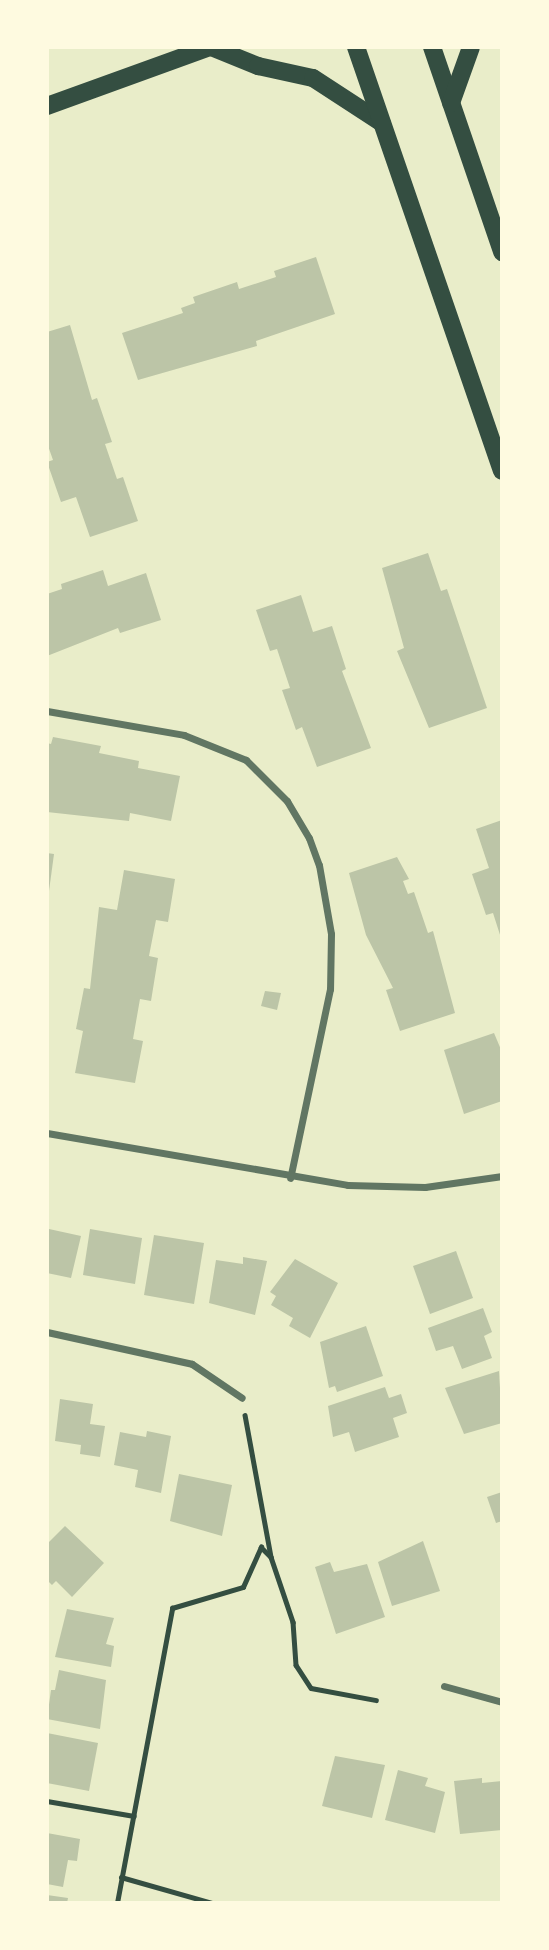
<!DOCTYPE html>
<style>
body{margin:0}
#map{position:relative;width:549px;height:1950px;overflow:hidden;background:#e9edc9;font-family:"Open Sans",sans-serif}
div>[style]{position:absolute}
.building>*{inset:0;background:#bcc5a7}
.path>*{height:4.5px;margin:-2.25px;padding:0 2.25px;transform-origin:2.25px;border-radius:2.25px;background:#344e41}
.minor>*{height:7px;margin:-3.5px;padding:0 3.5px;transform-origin:3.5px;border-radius:3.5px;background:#617663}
.primary>*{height:18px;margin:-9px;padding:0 9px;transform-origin:9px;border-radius:9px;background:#344e41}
span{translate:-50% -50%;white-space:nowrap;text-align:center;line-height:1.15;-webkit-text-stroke:6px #fefae0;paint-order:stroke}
.frame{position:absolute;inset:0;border:49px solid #fefae0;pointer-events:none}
</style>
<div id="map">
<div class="building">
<i style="clip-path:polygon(316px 257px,335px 314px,256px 341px,257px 346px,138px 380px,122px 333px,183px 313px,181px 308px,195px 303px,193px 297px,237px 282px,239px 289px,276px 277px,274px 271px)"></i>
<i style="clip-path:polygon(70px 325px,92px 400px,97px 398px,112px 442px,105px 444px,117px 479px,123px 477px,138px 521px,90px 537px,76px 497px,61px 502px,47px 462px,53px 460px,47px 443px,47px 332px)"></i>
<i style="clip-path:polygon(428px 553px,441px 591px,447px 589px,487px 708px,429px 728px,397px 651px,404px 648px,382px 568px)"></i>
<i style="clip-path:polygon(103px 570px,108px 586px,146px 573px,161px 620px,120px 633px,118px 628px,47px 656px,47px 594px,62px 589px,61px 584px)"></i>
<i style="clip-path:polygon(301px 595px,313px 632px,332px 626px,346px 669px,342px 671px,371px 748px,317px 767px,302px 727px,296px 730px,282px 690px,290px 688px,277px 649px,270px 651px,256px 610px)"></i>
<i style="clip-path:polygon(53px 737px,101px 746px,99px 753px,139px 761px,138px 768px,180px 776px,171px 821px,130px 813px,129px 821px,47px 812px,47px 743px,51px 744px)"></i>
<i style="clip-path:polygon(502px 820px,502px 938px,501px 938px,493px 913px,486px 915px,472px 874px,489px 868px,476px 829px)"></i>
<i style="clip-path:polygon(47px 853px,54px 854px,49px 891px,47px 891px)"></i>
<i style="clip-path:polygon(397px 857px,409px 879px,403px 881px,408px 894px,414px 892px,428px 933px,433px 931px,455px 1013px,400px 1031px,386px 990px,393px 988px,366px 935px,349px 873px)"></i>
<i style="clip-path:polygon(124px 870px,175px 879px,168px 922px,156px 920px,149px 956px,158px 958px,151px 1001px,140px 999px,133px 1039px,143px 1041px,135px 1083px,75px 1073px,83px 1031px,76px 1029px,84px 988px,90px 989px,99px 907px,117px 910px)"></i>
<i style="clip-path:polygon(265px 991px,281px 993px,277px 1010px,261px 1006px)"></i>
<i style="clip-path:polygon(494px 1033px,502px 1052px,502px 1101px,464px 1114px,444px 1050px)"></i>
<i style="clip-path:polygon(47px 1224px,49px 1229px,81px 1236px,71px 1278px,47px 1273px)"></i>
<i style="clip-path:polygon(90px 1229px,142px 1238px,135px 1284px,83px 1275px)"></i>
<i style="clip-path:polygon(154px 1235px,204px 1243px,194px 1304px,144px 1295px)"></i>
<i style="clip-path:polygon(456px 1251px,473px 1298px,430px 1314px,413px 1266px)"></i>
<i style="clip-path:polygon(243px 1257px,267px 1261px,255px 1315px,209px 1303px,216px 1260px,243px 1264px)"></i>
<i style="clip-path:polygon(295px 1259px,338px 1283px,310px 1338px,289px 1326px,293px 1318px,271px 1305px,276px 1296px,270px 1292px)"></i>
<i style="clip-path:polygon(483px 1308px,492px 1332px,484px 1336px,492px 1358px,462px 1369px,453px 1346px,436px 1351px,428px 1328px)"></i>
<i style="clip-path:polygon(366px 1326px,383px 1376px,337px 1392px,335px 1386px,329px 1388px,320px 1342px)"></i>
<i style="clip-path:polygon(499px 1371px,502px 1423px,464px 1434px,445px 1388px)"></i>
<i style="clip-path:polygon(385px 1387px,389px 1398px,401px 1394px,407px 1413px,393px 1418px,399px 1437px,355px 1452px,349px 1432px,333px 1437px,328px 1406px)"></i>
<i style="clip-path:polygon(60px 1399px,93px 1404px,90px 1424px,105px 1426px,100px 1457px,80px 1454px,81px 1445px,55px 1441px)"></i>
<i style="clip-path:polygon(147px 1431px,171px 1436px,161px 1493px,135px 1487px,138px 1470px,114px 1465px,120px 1432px,146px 1437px)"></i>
<i style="clip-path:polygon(179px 1474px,232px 1485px,222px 1536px,170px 1521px)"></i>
<i style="clip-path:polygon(502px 1492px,502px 1521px,496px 1523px,487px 1497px)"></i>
<i style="clip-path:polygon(65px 1526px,104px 1563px,72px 1597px,56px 1581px,52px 1585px,47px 1580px,47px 1544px)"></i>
<i style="clip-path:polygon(423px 1541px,440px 1591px,392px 1606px,378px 1562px)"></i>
<i style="clip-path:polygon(330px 1562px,334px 1572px,367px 1564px,385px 1617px,336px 1634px,315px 1567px)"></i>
<i style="clip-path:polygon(67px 1609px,114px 1618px,106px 1644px,114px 1646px,111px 1667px,55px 1657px)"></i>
<i style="clip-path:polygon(59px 1670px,106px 1680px,100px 1729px,47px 1719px,51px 1690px,55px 1690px)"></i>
<i style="clip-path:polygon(47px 1733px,98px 1743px,89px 1791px,47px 1783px)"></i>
<i style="clip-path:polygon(335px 1756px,385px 1765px,372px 1818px,322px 1806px)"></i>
<i style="clip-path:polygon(398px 1770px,428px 1778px,425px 1786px,445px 1792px,435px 1833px,385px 1820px)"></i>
<i style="clip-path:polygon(482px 1778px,482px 1783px,502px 1781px,502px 1830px,460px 1834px,454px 1781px)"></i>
<i style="clip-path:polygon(47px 1833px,80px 1839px,77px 1861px,68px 1860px,63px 1887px,47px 1884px)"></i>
<i style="clip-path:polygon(47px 1895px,68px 1898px,67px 1903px,47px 1903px)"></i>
</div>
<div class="path">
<i style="left:245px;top:1415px;width:144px;rotate:79.6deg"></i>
<i style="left:271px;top:1557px;width:69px;rotate:71.3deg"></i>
<i style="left:293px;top:1622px;width:43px;rotate:86deg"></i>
<i style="left:296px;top:1665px;width:27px;rotate:57deg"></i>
<i style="left:311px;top:1688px;width:66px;rotate:10.5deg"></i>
<i style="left:47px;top:1801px;width:88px;rotate:9.8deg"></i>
<i style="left:121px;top:1877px;width:95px;rotate:15.9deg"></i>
<i style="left:117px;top:1903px;width:300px;rotate:-79.4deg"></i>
<i style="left:172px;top:1608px;width:74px;rotate:-16.5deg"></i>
<i style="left:243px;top:1587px;width:44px;rotate:-65.8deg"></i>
<i style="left:261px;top:1547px;width:14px;rotate:45deg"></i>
</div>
<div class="minor">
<i style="left:47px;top:711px;width:139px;rotate:9.9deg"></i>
<i style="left:184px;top:735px;width:67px;rotate:22deg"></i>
<i style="left:246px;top:760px;width:58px;rotate:45deg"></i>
<i style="left:287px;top:801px;width:43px;rotate:59.3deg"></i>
<i style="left:309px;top:838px;width:29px;rotate:70deg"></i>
<i style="left:319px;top:865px;width:70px;rotate:80.1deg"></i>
<i style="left:331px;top:934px;width:55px;rotate:91deg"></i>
<i style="left:330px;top:989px;width:193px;rotate:101.9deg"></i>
<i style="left:47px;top:1133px;width:305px;rotate:9.8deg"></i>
<i style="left:348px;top:1185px;width:77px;rotate:1.5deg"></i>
<i style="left:425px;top:1187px;width:78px;rotate:-8.1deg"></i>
<i style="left:47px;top:1332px;width:148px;rotate:12.4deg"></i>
<i style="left:192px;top:1364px;width:60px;rotate:34.2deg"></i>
<i style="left:444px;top:1686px;width:60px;rotate:15.4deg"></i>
</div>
<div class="primary">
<i style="left:211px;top:47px;width:51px;rotate:22deg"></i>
<i style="left:258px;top:66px;width:56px;rotate:12.3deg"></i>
<i style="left:313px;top:78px;width:82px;rotate:33.1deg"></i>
<i style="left:356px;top:47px;width:448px;rotate:71deg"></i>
<i style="left:432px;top:47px;width:217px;rotate:71.1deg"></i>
<i style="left:451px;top:103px;width:59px;rotate:-70.3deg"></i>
<i style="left:47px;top:106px;width:173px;rotate:-19.9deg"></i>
</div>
<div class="frame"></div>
</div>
